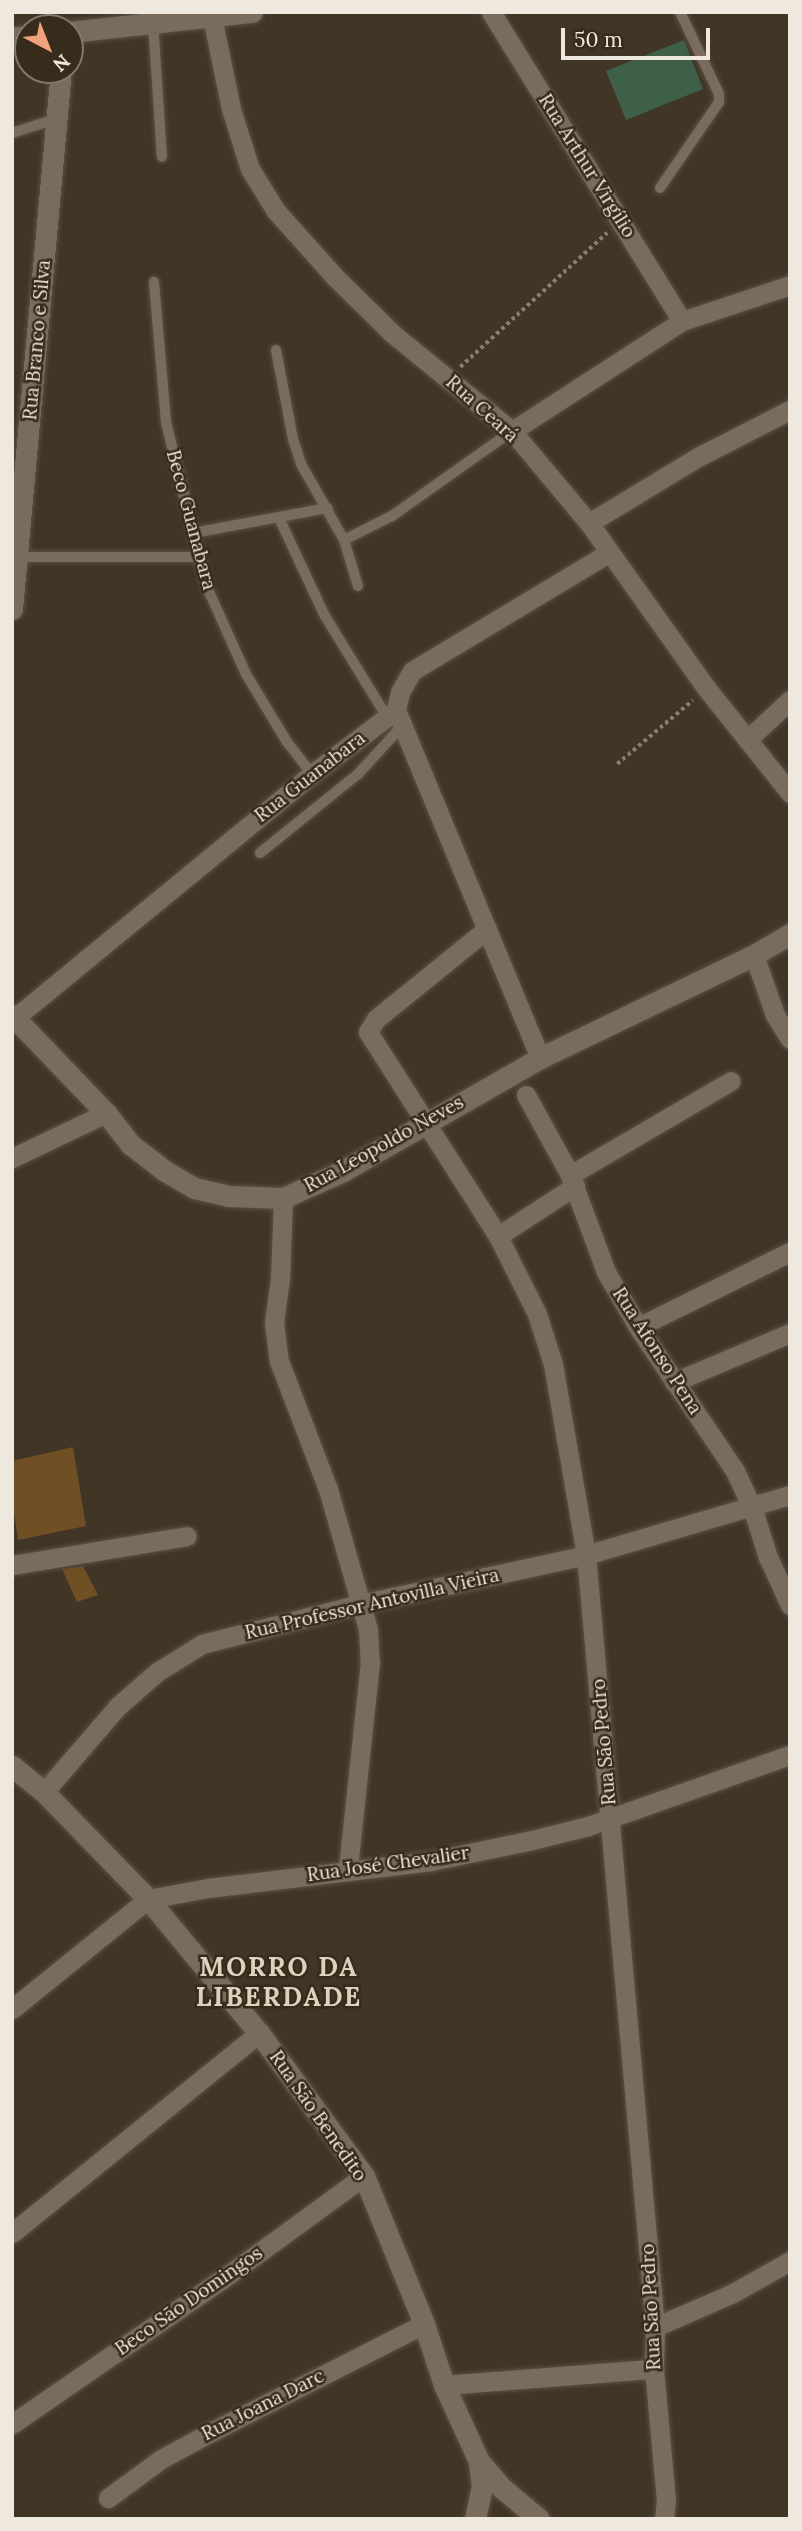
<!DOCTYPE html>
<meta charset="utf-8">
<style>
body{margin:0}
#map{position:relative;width:802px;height:2531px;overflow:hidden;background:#413526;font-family:Lora,serif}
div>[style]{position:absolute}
.green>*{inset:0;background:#3f6048}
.building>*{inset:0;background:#6f4f24}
.path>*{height:3.5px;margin-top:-1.75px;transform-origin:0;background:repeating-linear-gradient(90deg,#887f72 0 3.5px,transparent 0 7px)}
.roads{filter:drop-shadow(0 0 2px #5b5144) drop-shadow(0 0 2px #5b5144)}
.lane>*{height:10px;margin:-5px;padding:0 5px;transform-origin:5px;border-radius:5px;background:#7a6c5c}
.street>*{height:19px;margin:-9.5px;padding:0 9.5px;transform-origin:9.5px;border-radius:9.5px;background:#7a6c5c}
.secondary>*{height:21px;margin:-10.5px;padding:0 10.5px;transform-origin:10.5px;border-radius:10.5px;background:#7a6c5c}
span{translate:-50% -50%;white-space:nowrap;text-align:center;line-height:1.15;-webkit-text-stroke:5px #372b1c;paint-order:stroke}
.street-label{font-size:19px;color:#efe8de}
.district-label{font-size:26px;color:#e0d1bf;font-weight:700;letter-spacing:2px}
.frame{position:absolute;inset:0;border:14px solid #efe8de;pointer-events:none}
.north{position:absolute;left:14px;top:14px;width:70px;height:70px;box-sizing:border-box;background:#372b1c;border:2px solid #81776a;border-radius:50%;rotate:138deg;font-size:19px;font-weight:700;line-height:28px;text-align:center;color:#efe8de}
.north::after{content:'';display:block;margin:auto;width:24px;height:32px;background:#f0a27a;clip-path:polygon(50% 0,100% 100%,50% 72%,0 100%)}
.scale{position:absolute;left:561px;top:28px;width:149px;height:32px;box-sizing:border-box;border:4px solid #efe8de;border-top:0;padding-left:9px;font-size:21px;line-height:24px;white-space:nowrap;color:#efe8de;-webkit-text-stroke:5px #372b1c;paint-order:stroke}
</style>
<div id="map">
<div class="green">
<i style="clip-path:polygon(684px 40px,703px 89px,626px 120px,606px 71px)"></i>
</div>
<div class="building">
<i style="clip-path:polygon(73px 1447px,86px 1526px,18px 1540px,12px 1499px,12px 1461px)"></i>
<i style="clip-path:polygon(83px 1566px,98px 1595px,77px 1602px,62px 1569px)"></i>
</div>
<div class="path">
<i style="left:460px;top:367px;width:199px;rotate:-42.4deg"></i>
<i style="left:617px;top:764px;width:99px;rotate:-40.1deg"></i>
</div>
<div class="roads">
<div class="lane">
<i style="left:153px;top:22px;width:135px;rotate:86.2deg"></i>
<i style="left:12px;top:133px;width:46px;rotate:-17.7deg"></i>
<i style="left:660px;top:188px;width:104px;rotate:-55.5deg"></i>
<i style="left:719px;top:102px;width:8px;rotate:-90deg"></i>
<i style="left:719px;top:94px;width:91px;rotate:-115.4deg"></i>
<i style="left:154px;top:282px;width:141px;rotate:85.1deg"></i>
<i style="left:166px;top:422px;width:168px;rotate:76.2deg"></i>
<i style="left:206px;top:585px;width:98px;rotate:65.8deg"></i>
<i style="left:246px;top:674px;width:79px;rotate:58.9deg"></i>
<i style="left:287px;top:742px;width:41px;rotate:52deg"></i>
<i style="left:276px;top:350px;width:91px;rotate:79.2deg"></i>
<i style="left:293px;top:439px;width:26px;rotate:72deg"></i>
<i style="left:301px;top:464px;width:87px;rotate:60.5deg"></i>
<i style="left:344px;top:540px;width:48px;rotate:73.1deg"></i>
<i style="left:279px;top:518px;width:108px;rotate:64.9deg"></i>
<i style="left:325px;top:616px;width:119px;rotate:58.5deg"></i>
<i style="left:193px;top:533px;width:137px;rotate:-10.5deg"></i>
<i style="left:344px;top:540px;width:54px;rotate:-26.6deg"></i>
<i style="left:392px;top:516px;width:147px;rotate:-35.3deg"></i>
<i style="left:19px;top:557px;width:179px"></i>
<i style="left:260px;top:853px;width:126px;rotate:-38.9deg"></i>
<i style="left:358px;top:774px;width:67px;rotate:-47.4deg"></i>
</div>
<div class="street">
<i style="left:491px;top:12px;width:363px;rotate:58.3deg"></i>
<i style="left:212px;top:17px;width:94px;rotate:78.3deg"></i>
<i style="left:231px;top:109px;width:63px;rotate:72.4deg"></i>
<i style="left:250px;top:169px;width:49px;rotate:58.2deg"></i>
<i style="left:276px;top:211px;width:89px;rotate:48.2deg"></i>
<i style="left:335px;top:277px;width:81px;rotate:44.5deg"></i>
<i style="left:393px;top:334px;width:154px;rotate:39.2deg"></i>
<i style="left:512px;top:431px;width:120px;rotate:50.1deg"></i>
<i style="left:589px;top:523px;width:204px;rotate:54.6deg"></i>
<i style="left:707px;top:689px;width:133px;rotate:51.4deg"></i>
<i style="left:512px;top:431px;width:202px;rotate:-32.9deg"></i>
<i style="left:682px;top:321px;width:114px;rotate:-18.4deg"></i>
<i style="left:589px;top:523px;width:127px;rotate:-31.2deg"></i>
<i style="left:698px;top:457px;width:103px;rotate:-27.1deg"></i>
<i style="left:396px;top:710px;width:377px;rotate:67.5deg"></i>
<i style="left:748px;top:739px;width:57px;rotate:-42.9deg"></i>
<i style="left:487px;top:929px;width:143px;rotate:141deg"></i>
<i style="left:376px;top:1019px;width:15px;rotate:122deg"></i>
<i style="left:368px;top:1032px;width:242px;rotate:57.5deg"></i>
<i style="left:498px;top:1236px;width:87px;rotate:63.4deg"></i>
<i style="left:537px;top:1314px;width:52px;rotate:72.3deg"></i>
<i style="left:553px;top:1364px;width:194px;rotate:80.2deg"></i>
<i style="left:586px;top:1555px;width:775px;rotate:84.89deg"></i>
<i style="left:655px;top:2327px;width:42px;rotate:91.4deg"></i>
<i style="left:654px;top:2369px;width:132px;rotate:84.8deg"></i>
<i style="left:666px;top:2500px;width:19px;rotate:96deg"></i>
<i style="left:754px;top:955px;width:64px;rotate:70.7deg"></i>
<i style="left:775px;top:1015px;width:28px;rotate:58deg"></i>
<i style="left:16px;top:1017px;width:383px;rotate:-39.4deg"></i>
<i style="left:312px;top:774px;width:106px;rotate:-37.3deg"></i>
<i style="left:396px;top:710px;width:18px;rotate:-77deg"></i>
<i style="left:400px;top:692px;width:24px;rotate:-60deg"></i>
<i style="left:412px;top:671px;width:229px;rotate:-31deg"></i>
<i style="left:526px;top:1095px;width:91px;rotate:61.2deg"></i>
<i style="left:570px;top:1175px;width:103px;rotate:69.6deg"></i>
<i style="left:606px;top:1272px;width:64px;rotate:59.8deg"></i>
<i style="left:638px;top:1327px;width:174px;rotate:56deg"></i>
<i style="left:735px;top:1471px;width:40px;rotate:65deg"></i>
<i style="left:752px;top:1507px;width:52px;rotate:72.3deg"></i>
<i style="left:768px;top:1557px;width:53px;rotate:65.4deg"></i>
<i style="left:12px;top:1158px;width:104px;rotate:-25.6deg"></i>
<i style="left:570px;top:1175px;width:186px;rotate:-30.3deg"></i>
<i style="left:283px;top:1198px;width:81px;rotate:92.1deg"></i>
<i style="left:280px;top:1279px;width:43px;rotate:97.9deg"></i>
<i style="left:274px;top:1322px;width:39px;rotate:83deg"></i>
<i style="left:279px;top:1361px;width:137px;rotate:69.1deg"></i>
<i style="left:328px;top:1489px;width:146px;rotate:74.1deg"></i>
<i style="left:368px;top:1629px;width:33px;rotate:87deg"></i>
<i style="left:370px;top:1662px;width:208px;rotate:96.1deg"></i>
<i style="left:498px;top:1236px;width:92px;rotate:-33deg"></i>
<i style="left:638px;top:1327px;width:169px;rotate:-26.3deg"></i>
<i style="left:674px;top:1382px;width:126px;rotate:-22.9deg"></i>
<i style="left:12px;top:1565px;width:177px;rotate:-9.4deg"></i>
<i style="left:44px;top:1792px;width:112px;rotate:-49.3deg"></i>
<i style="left:117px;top:1707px;width:53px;rotate:-41.2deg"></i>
<i style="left:157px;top:1672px;width:53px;rotate:-31.9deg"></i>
<i style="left:202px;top:1644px;width:163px;rotate:-14.2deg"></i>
<i style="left:360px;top:1604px;width:231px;rotate:-12.2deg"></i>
<i style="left:586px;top:1555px;width:213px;rotate:-16.4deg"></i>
<i style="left:12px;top:2009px;width:175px;rotate:-39deg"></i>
<i style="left:148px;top:1899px;width:61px;rotate:-10.4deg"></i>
<i style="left:208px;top:1888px;width:225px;rotate:-6.9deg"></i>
<i style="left:431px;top:1861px;width:103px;rotate:-11.7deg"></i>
<i style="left:532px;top:1840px;width:58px;rotate:-14deg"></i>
<i style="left:588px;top:1826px;width:214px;rotate:-19.4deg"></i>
<i style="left:12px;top:2233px;width:318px;rotate:-39deg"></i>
<i style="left:655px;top:2327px;width:83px;rotate:-23.5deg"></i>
<i style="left:731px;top:2294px;width:68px;rotate:-29.2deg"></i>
<i style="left:444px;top:2385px;width:211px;rotate:-4.4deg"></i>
<i style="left:12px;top:2424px;width:257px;rotate:-34.6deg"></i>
<i style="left:224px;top:2278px;width:173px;rotate:-36.1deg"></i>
<i style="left:108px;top:2498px;width:66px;rotate:-36.3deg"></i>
<i style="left:161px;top:2459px;width:57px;rotate:-28.4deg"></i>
<i style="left:211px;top:2432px;width:239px;rotate:-26.9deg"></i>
</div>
<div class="secondary">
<i style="left:70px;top:32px;width:183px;rotate:-6.3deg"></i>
<i style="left:12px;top:38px;width:16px;rotate:-7deg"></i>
<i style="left:12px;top:609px;width:541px;rotate:-84.81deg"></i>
<i style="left:12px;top:1015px;width:136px;rotate:46.2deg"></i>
<i style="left:106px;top:1113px;width:39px;rotate:52deg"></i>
<i style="left:130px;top:1144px;width:44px;rotate:37.6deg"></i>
<i style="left:165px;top:1171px;width:34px;rotate:30deg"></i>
<i style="left:194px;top:1188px;width:36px;rotate:13deg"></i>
<i style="left:229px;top:1196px;width:54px;rotate:2.1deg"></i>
<i style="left:283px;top:1198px;width:66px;rotate:-24.2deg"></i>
<i style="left:343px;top:1171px;width:227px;rotate:-29.8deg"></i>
<i style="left:540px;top:1058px;width:237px;rotate:-25.7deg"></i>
<i style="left:754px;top:955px;width:42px;rotate:-30.3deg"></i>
<i style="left:12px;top:1766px;width:41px;rotate:39.1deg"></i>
<i style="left:44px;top:1792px;width:149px;rotate:45.8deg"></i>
<i style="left:148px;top:1899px;width:174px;rotate:50.4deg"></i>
<i style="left:259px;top:2033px;width:177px;rotate:53.7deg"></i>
<i style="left:364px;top:2176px;width:160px;rotate:67.9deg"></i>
<i style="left:424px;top:2324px;width:64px;rotate:71.8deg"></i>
<i style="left:444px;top:2385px;width:84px;rotate:65.3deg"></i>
<i style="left:479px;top:2461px;width:35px;rotate:50deg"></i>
<i style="left:502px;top:2488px;width:48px;rotate:40deg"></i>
<i style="left:475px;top:2519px;width:33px;rotate:-78deg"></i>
<i style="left:482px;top:2487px;width:26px;rotate:-97deg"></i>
</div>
</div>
<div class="street-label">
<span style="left:587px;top:166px;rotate:58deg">Rua Arthur Virgílio</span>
<span style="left:37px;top:340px;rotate:-85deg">Rua Branco e Silva</span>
<span style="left:482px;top:409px;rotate:42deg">Rua Ceará</span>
<span style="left:191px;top:520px;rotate:75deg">Beco Guanabara</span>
<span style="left:310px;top:777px;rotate:-38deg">Rua Guanabara</span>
<span style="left:384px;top:1144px;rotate:-29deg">Rua Leopoldo Neves</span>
<span style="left:657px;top:1351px;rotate:57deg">Rua Afonso Pena</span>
<span style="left:372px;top:1604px;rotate:-13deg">Rua Professor Antovilla Vieira</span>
<span style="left:604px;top:1742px;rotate:-95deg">Rua São Pedro</span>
<span style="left:388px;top:1864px;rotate:-8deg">Rua José Chevalier</span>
<span style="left:318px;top:2116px;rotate:55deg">Rua São Benedito</span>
<span style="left:189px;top:2301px;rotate:-35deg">Beco São Domingos</span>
<span style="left:651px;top:2307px;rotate:-93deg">Rua São Pedro</span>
<span style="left:263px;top:2405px;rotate:-27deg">Rua Joana Darc</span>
</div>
<div class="district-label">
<span style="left:279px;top:1982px">MORRO DA<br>LIBERDADE</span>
</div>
<div class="frame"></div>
<div class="north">N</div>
<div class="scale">50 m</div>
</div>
